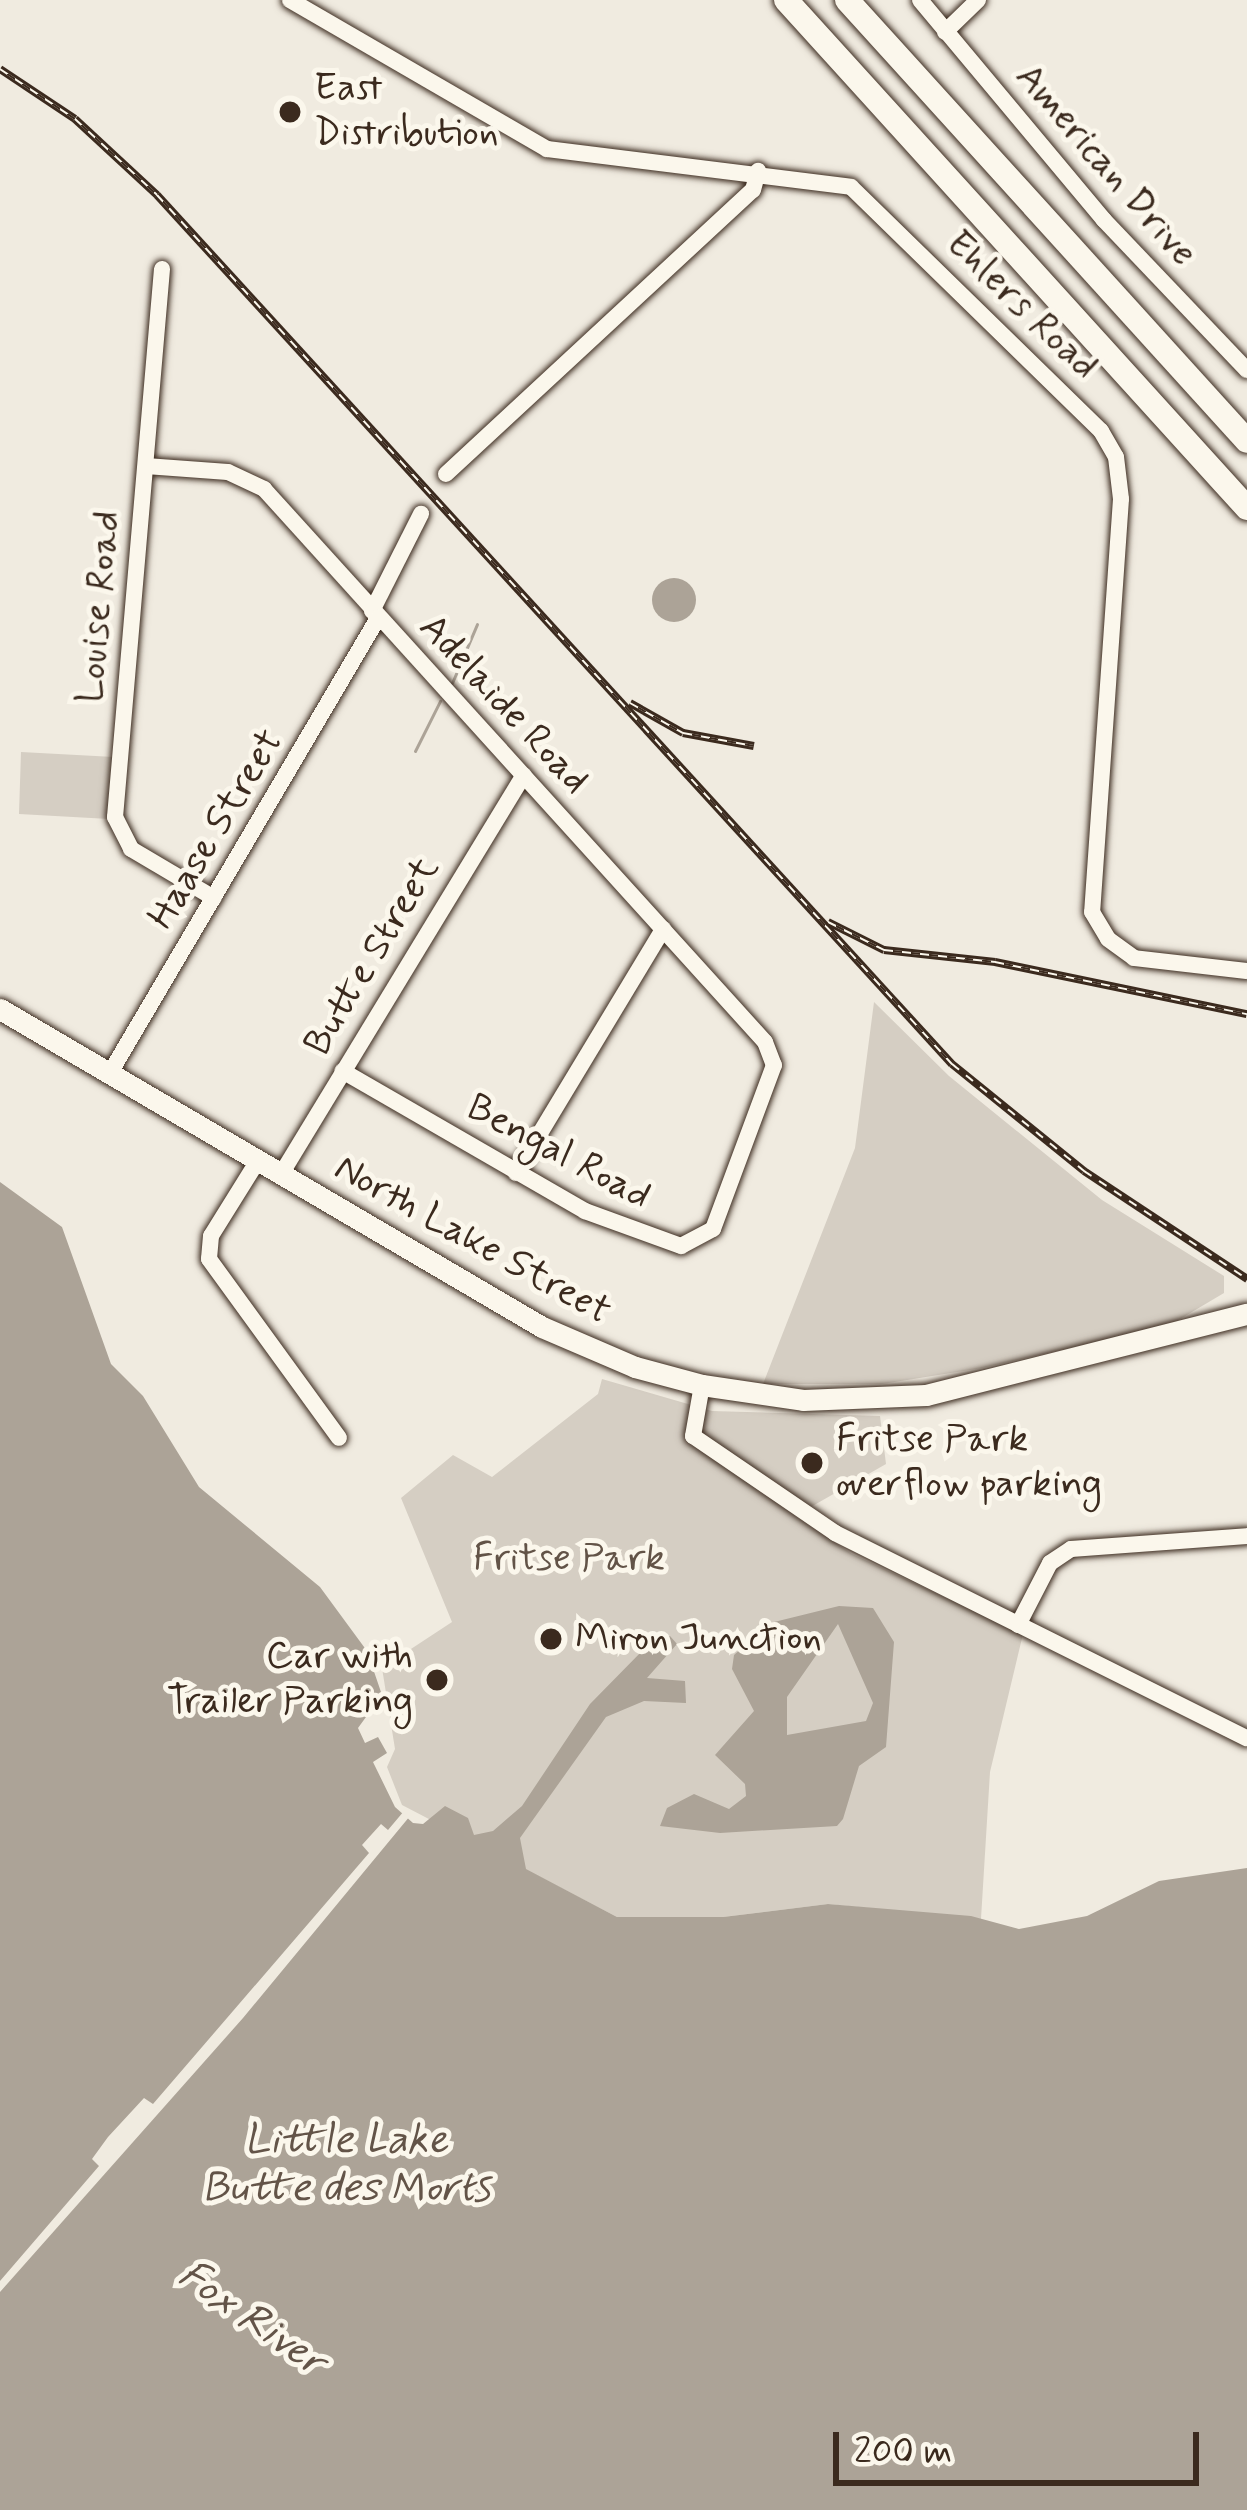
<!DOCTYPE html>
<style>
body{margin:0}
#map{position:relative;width:1247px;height:2510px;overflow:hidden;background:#f0ebe0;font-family:Mynerve,sans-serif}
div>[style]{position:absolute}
.green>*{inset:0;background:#d5cec3}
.water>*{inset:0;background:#aca397}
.round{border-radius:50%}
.pier>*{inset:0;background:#f0ebe0}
.stream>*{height:3px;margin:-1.5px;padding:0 1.5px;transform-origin:1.5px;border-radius:1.5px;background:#aca397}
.roads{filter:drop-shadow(0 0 3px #3b2a1e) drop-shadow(0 0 3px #3b2a1e)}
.minor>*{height:16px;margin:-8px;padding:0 8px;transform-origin:8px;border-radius:8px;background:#fbf7ec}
.major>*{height:21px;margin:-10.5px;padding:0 10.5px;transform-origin:10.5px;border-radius:10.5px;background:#fbf7ec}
.highway>*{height:24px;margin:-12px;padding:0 12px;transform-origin:12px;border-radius:12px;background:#fbf7ec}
.rail>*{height:8px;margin-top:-4px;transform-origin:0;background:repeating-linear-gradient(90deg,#fbf7ec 0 9px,#3b2a1e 0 18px);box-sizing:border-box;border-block:3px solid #3b2a1e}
.dots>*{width:33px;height:33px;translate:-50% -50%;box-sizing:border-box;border:6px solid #fbf7ec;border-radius:50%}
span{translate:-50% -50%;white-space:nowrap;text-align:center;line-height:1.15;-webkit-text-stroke:10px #fbf7ec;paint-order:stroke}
.poi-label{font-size:39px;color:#3b2a1e}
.left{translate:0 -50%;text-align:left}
.right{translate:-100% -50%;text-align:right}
.street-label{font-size:39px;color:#3b2a1e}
.park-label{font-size:39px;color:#625347}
.water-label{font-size:42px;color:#635448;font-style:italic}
.scale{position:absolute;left:833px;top:2432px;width:366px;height:54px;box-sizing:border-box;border:6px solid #3b2a1e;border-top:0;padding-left:15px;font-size:36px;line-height:42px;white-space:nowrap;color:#3b2a1e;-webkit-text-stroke:9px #fbf7ec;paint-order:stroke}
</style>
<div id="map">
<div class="green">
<i style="clip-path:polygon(21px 752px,114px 757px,109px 819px,19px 814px)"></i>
<i style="clip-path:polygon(874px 1002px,949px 1076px,1102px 1200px,1224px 1276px,1224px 1293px,1170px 1325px,982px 1368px,882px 1384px,763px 1384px,855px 1148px)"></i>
<i style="clip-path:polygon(602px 1379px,712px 1411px,880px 1416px,886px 1464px,795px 1516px,852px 1554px,1023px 1634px,990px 1772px,981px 1919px,828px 1904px,723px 1917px,617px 1917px,402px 1805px,387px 1767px,395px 1749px,382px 1668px,452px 1622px,401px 1498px,453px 1455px,492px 1477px,598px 1394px)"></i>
</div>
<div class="water">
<i class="round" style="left:652px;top:578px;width:44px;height:44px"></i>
<i style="clip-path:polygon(0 1182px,62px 1227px,111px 1364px,143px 1396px,199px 1487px,320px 1587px,367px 1651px,382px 1695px,358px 1728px,365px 1743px,378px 1737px,387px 1753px,373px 1762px,395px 1807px,413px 1823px,423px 1824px,445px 1806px,468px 1818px,474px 1835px,493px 1831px,522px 1806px,590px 1704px,643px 1650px,670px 1636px,677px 1644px,647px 1678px,685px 1681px,686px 1703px,644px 1701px,606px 1717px,520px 1838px,526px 1869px,617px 1917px,723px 1917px,828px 1904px,971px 1916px,1019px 1929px,1087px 1916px,1159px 1881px,1247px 1868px,1247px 2510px,0 2510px)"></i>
<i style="clip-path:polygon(evenodd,839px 1606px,873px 1608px,894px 1642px,886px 1747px,859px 1766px,843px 1819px,837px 1826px,720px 1833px,660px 1826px,667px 1808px,694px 1794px,729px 1809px,746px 1796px,745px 1784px,715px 1755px,754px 1711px,732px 1669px,734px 1655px,770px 1623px,839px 1606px,838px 1624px,873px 1703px,866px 1721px,787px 1735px,787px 1697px,838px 1624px)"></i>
</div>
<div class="pier">
<i style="clip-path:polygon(404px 1811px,410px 1816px,243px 2018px,0 2292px,0 2281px,99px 2166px,92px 2159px,108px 2137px,144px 2098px,153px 2104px,369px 1853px,362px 1845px,381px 1824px,388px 1830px)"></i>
</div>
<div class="stream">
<i style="left:452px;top:683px;width:64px;rotate:-67deg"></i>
<i style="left:415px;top:751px;width:56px;rotate:-63.4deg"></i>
</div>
<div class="roads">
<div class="minor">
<i style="left:290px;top:0;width:297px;rotate:30.1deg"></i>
<i style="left:547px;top:149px;width:306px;rotate:7.1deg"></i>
<i style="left:851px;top:187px;width:349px;rotate:44.3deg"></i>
<i style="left:1101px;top:431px;width:30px;rotate:60deg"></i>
<i style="left:1116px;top:457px;width:42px;rotate:83.2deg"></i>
<i style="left:1121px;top:499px;width:414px;rotate:94deg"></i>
<i style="left:1092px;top:912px;width:31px;rotate:59deg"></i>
<i style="left:1108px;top:939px;width:32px;rotate:36deg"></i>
<i style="left:1134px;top:958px;width:114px;rotate:6.6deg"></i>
<i style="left:920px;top:0;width:287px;rotate:50.1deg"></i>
<i style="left:1104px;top:220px;width:207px;rotate:46.4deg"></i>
<i style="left:945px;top:32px;width:46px;rotate:-44.1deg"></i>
<i style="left:162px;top:269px;width:550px;rotate:94.9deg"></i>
<i style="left:115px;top:817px;width:36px;rotate:63deg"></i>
<i style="left:131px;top:849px;width:96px;rotate:30.6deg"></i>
<i style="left:146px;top:466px;width:82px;rotate:4.2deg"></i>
<i style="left:228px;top:472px;width:40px;rotate:25deg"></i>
<i style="left:264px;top:489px;width:746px;rotate:47.82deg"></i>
<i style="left:765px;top:1042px;width:25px;rotate:69deg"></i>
<i style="left:774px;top:1065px;width:175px;rotate:110.4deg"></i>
<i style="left:713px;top:1229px;width:36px;rotate:152deg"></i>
<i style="left:681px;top:1246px;width:102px;rotate:-160deg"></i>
<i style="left:585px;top:1211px;width:280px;rotate:-150deg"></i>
<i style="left:446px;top:474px;width:418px;rotate:-42.8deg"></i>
<i style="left:753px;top:190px;width:20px;rotate:-75deg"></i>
<i style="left:372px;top:611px;width:109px;rotate:-63.2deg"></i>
<i style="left:110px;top:1073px;width:528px;rotate:-59.5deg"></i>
<i style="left:257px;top:1162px;width:87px;rotate:121.9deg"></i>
<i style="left:211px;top:1236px;width:23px;rotate:95deg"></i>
<i style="left:209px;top:1259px;width:221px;rotate:54deg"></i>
<i style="left:516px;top:1173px;width:285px;rotate:-58.9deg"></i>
<i style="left:280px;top:1176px;width:469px;rotate:-58.7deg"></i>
<i style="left:702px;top:1385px;width:52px;rotate:100deg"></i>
<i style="left:693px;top:1436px;width:172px;rotate:34.3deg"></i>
<i style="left:835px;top:1533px;width:460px;rotate:26.5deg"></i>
<i style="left:1018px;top:1625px;width:70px;rotate:-62.7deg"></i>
<i style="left:1050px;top:1563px;width:25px;rotate:-34deg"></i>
<i style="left:1071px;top:1549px;width:176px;rotate:-4.2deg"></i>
</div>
<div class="major">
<i style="left:0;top:1009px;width:628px;rotate:30.4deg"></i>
<i style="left:542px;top:1327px;width:101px;rotate:23.3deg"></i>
<i style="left:635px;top:1367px;width:69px;rotate:15deg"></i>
<i style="left:702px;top:1385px;width:102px;rotate:8.4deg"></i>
<i style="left:803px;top:1400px;width:123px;rotate:-2.3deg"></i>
<i style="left:926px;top:1395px;width:331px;rotate:-14.2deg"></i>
</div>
<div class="highway">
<i style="left:786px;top:0;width:686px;rotate:47.78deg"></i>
<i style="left:847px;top:0;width:595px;rotate:47.79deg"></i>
</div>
</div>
<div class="rail">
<i style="left:0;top:69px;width:90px;rotate:33.7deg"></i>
<i style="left:75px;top:119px;width:112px;rotate:42.8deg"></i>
<i style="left:157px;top:195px;width:1178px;rotate:47.55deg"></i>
<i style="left:952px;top:1064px;width:170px;rotate:39deg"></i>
<i style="left:1084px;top:1171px;width:196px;rotate:33.5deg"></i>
<i style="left:630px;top:703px;width:61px;rotate:29.5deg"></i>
<i style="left:683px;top:733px;width:72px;rotate:10.4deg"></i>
<i style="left:828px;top:922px;width:63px;rotate:26.6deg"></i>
<i style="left:884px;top:950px;width:112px;rotate:6.2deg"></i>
<i style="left:995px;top:962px;width:257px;rotate:11.7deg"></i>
</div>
<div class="dots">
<i style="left:290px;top:112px;background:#3b2a1e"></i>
<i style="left:812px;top:1463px;background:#3b2a1e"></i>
<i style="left:551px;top:1639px;background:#3b2a1e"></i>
<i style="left:437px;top:1680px;background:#3b2a1e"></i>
</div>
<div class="poi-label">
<span class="left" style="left:314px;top:112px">East<br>Distribution</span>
<span class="left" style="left:836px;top:1463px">Fritse Park<br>overflow parking</span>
<span class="left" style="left:575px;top:1639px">Miron Junction</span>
<span class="right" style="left:413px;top:1680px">Car with<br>Trailer Parking</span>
</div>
<div class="street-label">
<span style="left:1105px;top:166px;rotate:49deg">American Drive</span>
<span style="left:1021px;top:306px;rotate:44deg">Ehlers Road</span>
<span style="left:100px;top:607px;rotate:-85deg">Louise Road</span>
<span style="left:503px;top:705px;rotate:47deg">Adelaide Road</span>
<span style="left:217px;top:830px;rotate:-59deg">Haase Street</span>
<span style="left:373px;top:957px;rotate:-59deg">Butte Street</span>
<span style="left:558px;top:1153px;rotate:28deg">Bengal Road</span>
<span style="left:472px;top:1241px;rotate:29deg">North Lake Street</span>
</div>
<div class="park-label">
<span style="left:569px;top:1559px">Fritse Park</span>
</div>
<div class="water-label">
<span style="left:346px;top:2165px">Little Lake<br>Butte des Morts</span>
<span style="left:251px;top:2319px;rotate:35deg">Fox River</span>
</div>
<div class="scale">200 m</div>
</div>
